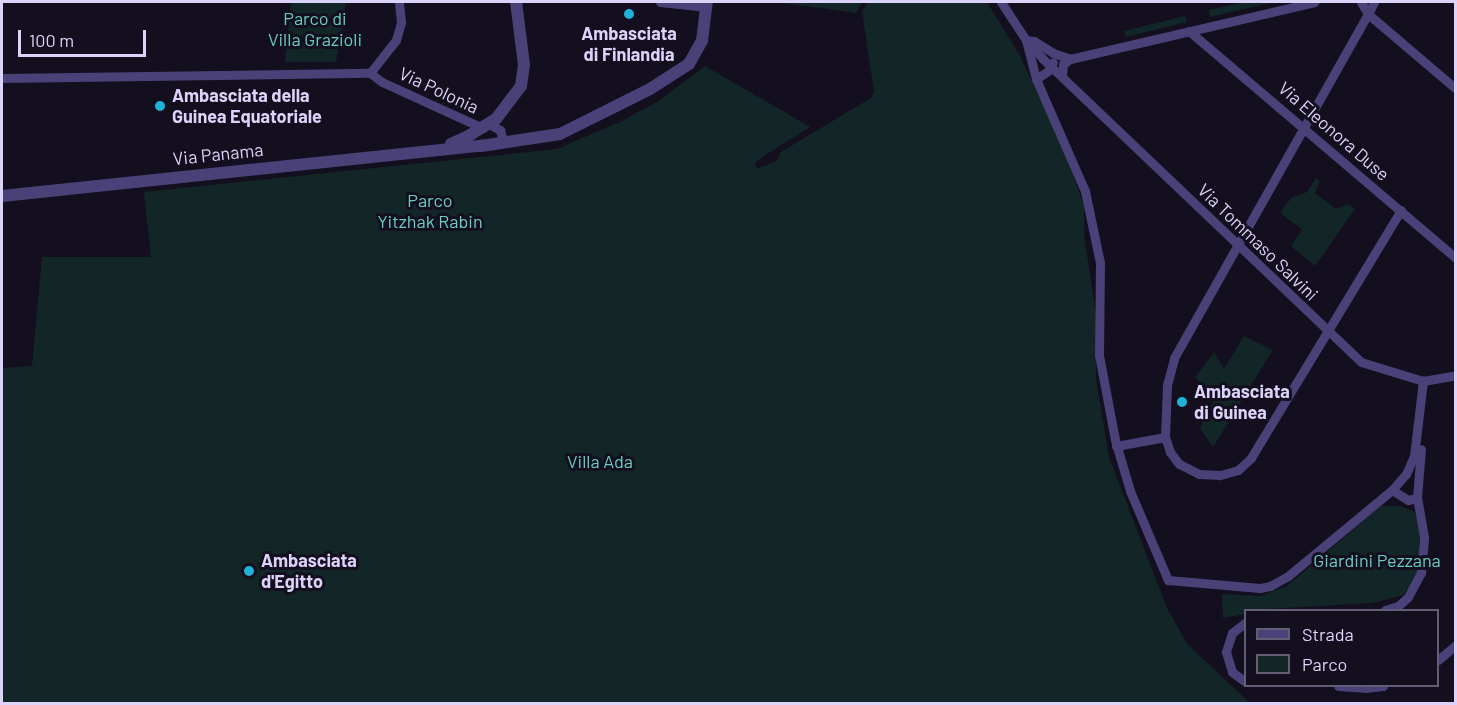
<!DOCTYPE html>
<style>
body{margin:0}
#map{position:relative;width:1457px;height:705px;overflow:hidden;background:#140f1e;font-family:Barlow,sans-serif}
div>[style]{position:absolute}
.green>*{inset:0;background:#132627}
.minor>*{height:9px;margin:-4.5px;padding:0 4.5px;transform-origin:4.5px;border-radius:4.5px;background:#494177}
.tertiary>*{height:12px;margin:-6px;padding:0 6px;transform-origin:6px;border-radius:6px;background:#494177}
.dots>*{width:16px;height:16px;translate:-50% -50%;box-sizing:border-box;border:3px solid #140f1e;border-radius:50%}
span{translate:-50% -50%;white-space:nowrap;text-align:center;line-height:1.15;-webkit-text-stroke:6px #140f1e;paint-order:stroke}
.park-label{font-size:18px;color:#69cec0}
.poi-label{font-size:18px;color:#dbd3f9;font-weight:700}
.left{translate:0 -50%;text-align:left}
.street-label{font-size:18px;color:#dbd3f9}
.frame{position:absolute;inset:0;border:3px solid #dbd3f9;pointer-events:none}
.legend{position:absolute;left:1244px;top:609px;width:195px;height:78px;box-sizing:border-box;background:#140f1e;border:2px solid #645d76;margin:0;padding:8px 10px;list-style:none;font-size:18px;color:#dbd3f9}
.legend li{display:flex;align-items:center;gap:12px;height:30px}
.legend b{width:30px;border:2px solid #645d76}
.scale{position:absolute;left:18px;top:30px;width:128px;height:27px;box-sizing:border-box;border:3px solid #dbd3f9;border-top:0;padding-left:8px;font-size:18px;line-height:21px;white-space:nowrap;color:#dbd3f9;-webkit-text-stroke:4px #140f1e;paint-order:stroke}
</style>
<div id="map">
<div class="green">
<i style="clip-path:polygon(291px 2px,346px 2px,336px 62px,285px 62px)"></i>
<i style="clip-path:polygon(776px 2px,862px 2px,856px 13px)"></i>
<i style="clip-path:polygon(868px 2px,987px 2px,1020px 56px,1064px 150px,1084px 206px,1084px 234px,1096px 316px,1096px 379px,1109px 457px,1167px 608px,1187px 644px,1250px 703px,2px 703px,2px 368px,32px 366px,42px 257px,151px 257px,144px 192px,557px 149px,620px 122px,657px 102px,705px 66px,810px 127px,765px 155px,755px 163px,757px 169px,777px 161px,781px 152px,871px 98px,874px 92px,862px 11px)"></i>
<i style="clip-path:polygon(1244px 2px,1275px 2px,1210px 17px,1209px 10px)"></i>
<i style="clip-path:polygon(1185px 16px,1187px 22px,1126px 37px,1124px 31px)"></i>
<i style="clip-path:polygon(1316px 178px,1320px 181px,1315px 193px,1336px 209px,1348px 204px,1355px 209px,1315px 266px,1291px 246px,1302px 229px,1280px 213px,1291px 198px,1307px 192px)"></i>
<i style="clip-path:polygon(1244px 336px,1273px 350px,1213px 447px,1200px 428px,1216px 395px,1195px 378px,1214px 352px,1224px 369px)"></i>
<i style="clip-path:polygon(1381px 506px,1400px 506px,1413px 511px,1420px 520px,1419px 566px,1414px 581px,1403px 595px,1372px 603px,1246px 610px,1245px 614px,1223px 618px,1222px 594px,1260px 596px,1287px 586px)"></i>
</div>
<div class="minor">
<i style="left:660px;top:2px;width:47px;rotate:6.1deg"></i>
<i style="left:1001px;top:2px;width:45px;rotate:56.7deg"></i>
<i style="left:1026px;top:40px;width:25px;rotate:48deg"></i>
<i style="left:1043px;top:59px;width:439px;rotate:43.6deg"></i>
<i style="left:1361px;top:362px;width:65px;rotate:17deg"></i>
<i style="left:1423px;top:381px;width:34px;rotate:-10deg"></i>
<i style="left:1361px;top:2px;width:14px;rotate:60deg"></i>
<i style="left:1368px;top:14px;width:13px;rotate:-63deg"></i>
<i style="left:1189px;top:31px;width:350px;rotate:40.4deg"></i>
<i style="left:1026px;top:40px;width:40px;rotate:75.6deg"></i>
<i style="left:1036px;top:79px;width:122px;rotate:66.4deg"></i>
<i style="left:1085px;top:191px;width:74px;rotate:78.2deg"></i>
<i style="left:1100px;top:263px;width:92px;rotate:90.6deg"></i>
<i style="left:1099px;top:355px;width:86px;rotate:79.3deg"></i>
<i style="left:1115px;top:440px;width:53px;rotate:73.6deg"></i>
<i style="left:1130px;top:491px;width:97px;rotate:66.9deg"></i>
<i style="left:1168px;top:580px;width:92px;rotate:5deg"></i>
<i style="left:1260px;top:588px;width:10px;rotate:-11deg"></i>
<i style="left:1270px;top:586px;width:21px;rotate:-29deg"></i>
<i style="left:1288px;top:576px;width:135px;rotate:-39.6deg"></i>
<i style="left:1392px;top:490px;width:21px;rotate:-49deg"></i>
<i style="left:1406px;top:474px;width:20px;rotate:-66deg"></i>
<i style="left:1414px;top:456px;width:76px;rotate:-83.2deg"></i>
<i style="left:1026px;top:40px;width:8px;rotate:7deg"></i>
<i style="left:1034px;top:41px;width:22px;rotate:32deg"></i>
<i style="left:1053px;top:53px;width:18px;rotate:19deg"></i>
<i style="left:370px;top:73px;width:42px;rotate:-51.8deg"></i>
<i style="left:396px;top:40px;width:19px;rotate:-74deg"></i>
<i style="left:401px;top:22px;width:20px;rotate:-96deg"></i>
<i style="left:1062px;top:76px;width:12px;rotate:-85deg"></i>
<i style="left:1063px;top:64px;width:9px;rotate:-36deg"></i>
<i style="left:1070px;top:59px;width:251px;rotate:-13.1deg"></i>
<i style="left:2px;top:78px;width:368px;rotate:-0.8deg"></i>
<i style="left:370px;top:73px;width:15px;rotate:37deg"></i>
<i style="left:382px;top:82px;width:111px;rotate:24.5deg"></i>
<i style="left:1036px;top:79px;width:14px;rotate:-34deg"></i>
<i style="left:1048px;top:71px;width:10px;rotate:-61deg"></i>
<i style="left:489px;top:124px;width:13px;rotate:29deg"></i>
<i style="left:500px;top:130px;width:7px;rotate:74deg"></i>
<i style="left:502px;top:137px;width:7px;rotate:117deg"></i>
<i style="left:1401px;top:210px;width:290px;rotate:121.2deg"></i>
<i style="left:1251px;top:458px;width:18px;rotate:137deg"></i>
<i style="left:1238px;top:470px;width:19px;rotate:164deg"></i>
<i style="left:1220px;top:475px;width:21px;rotate:-177deg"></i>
<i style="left:1199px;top:474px;width:22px;rotate:-153deg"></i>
<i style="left:1179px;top:464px;width:15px;rotate:-127deg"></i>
<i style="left:1170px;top:452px;width:16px;rotate:-108deg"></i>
<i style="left:1165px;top:437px;width:52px;rotate:-87.8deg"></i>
<i style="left:1167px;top:385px;width:28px;rotate:-75deg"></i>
<i style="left:1174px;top:358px;width:395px;rotate:-60.6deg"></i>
<i style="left:1368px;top:14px;width:116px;rotate:40.4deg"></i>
<i style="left:1116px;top:446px;width:50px;rotate:-10.4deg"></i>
<i style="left:1392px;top:490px;width:19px;rotate:32deg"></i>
<i style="left:1408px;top:500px;width:9px;rotate:-13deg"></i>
<i style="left:1385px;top:610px;width:14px;rotate:-17deg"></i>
<i style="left:1398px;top:606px;width:13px;rotate:-42deg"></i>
<i style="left:1408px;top:597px;width:27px;rotate:-62deg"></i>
<i style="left:1421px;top:573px;width:36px;rotate:-85deg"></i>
<i style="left:1424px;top:537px;width:40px;rotate:-100deg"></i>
<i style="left:1417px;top:498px;width:49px;rotate:-85.3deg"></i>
<i style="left:1246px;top:622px;width:18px;rotate:142deg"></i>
<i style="left:1232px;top:633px;width:20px;rotate:108deg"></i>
<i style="left:1226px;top:652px;width:21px;rotate:73deg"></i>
<i style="left:1232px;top:672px;width:17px;rotate:36deg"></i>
<i style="left:1438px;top:660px;width:23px;rotate:-40deg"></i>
<i style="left:1338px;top:686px;width:27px;rotate:4deg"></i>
<i style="left:1365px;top:688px;width:18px;rotate:-6deg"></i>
</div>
<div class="tertiary">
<i style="left:451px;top:144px;width:21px;rotate:-25deg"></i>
<i style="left:470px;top:135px;width:31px;rotate:-32deg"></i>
<i style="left:496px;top:119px;width:41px;rotate:-52.9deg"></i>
<i style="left:521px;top:86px;width:21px;rotate:-82deg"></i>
<i style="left:524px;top:65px;width:64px;rotate:-97.2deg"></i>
<i style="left:2px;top:196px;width:482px;rotate:-6deg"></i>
<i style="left:481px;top:146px;width:80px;rotate:-8.6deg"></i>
<i style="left:560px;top:134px;width:101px;rotate:-26.6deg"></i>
<i style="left:650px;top:89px;width:46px;rotate:-32.7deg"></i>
<i style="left:689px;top:64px;width:26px;rotate:-61deg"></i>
<i style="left:702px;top:41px;width:39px;rotate:-83deg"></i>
</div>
<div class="dots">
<i style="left:629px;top:14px;background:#1fb2d9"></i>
<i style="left:160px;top:106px;background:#1fb2d9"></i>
<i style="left:1182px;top:402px;background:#1fb2d9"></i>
<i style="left:249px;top:571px;background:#1fb2d9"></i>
</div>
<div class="park-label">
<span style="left:315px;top:29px">Parco di<br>Villa Grazioli</span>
<span style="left:430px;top:211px">Parco<br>Yitzhak Rabin</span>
<span style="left:600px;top:461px">Villa Ada</span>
<span style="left:1377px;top:560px">Giardini Pezzana</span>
</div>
<div class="poi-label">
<span style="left:629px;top:44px">Ambasciata<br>di Finlandia</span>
<span class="left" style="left:172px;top:106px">Ambasciata della<br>Guinea Equatoriale</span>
<span class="left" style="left:1194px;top:402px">Ambasciata<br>di Guinea</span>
<span class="left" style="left:261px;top:571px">Ambasciata<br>d'Egitto</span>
</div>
<div class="street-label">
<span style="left:439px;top:90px;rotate:25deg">Via Polonia</span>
<span style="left:1334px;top:131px;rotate:41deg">Via Eleonora Duse</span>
<span style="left:218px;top:154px;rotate:-6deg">Via Panama</span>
<span style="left:1258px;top:242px;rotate:44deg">Via Tommaso Salvini</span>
</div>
<div class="frame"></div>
<ul class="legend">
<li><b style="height:8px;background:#494177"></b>Strada</li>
<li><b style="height:16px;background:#132627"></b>Parco</li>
</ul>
<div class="scale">100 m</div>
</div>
